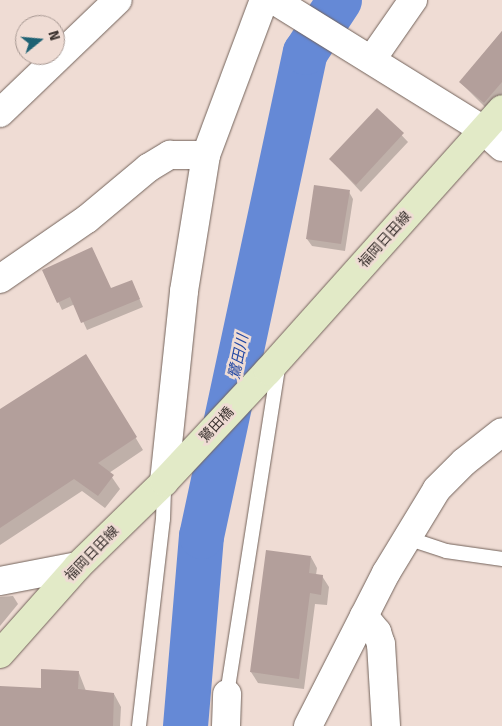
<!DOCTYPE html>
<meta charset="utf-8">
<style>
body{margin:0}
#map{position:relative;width:502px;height:726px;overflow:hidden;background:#efdcd4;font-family:"Fira Sans","Noto Sans JP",sans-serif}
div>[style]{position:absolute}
.shadow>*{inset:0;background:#0003}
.river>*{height:45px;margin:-22.5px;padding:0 22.5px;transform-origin:22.5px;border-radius:22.5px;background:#6589d6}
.building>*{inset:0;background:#b39f9b}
.roads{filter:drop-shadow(0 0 1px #73635b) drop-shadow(0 0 1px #73635b)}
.service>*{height:14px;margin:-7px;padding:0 7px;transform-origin:7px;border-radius:7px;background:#fff}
.minor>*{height:28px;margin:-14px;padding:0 14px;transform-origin:14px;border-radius:14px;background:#fff}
.tertiary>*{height:28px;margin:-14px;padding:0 14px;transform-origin:14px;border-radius:14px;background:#fff}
.secondary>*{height:28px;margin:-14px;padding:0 14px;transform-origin:14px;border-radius:14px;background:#e2eac7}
span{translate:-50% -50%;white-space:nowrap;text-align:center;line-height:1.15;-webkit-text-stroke:5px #efdcd4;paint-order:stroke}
.street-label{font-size:14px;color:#3a322f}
.water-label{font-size:15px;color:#2348a3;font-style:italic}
.north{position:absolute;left:15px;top:15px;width:50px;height:50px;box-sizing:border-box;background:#efdcd4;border:1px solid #a79892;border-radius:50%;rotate:73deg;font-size:14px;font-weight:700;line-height:20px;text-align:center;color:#3a322f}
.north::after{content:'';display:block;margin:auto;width:18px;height:22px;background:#1e6274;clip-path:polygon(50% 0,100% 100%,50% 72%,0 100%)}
</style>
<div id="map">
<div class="shadow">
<i style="clip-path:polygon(502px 31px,502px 94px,488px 110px,460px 82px)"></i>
<i style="clip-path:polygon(377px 109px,408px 142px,361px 192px,330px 159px)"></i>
<i style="clip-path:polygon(349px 192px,353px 199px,345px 251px,312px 246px,307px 239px)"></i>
<i style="clip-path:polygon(92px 249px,111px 290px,132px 282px,143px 307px,87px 330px,75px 304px,62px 310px,44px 270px)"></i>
<i style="clip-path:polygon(86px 356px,143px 450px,109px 473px,120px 489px,105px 508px,82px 491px,0 545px,0 411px)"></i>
<i style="clip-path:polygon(311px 557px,317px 568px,316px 575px,322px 576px,329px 587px,327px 605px,315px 604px,304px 689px,258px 683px,251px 672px)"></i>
<i style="clip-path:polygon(13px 596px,18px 604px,0 626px,0 597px)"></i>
<i style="clip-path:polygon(79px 673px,86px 691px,114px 694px,121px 707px,120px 726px,0 726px,0 692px,42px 689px)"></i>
</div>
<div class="river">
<i style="left:185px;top:726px;width:191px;rotate:-85.2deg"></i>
<i style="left:201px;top:536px;width:495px;rotate:-77.9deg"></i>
<i style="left:305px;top:52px;width:62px;rotate:-56.8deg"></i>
</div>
<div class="building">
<i style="clip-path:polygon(502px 31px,502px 82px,484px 103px,459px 82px)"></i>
<i style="clip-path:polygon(377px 108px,404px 133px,356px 185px,329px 159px)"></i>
<i style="clip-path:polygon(314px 185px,350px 190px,341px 244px,306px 239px)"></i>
<i style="clip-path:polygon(92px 247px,111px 288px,132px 280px,140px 299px,81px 323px,70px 297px,57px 303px,42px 270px)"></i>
<i style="clip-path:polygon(86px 354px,137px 437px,98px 463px,114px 475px,98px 496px,74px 479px,0 528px,0 409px)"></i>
<i style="clip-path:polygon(266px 550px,311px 556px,309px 573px,323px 575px,321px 595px,310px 593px,299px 679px,250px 672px)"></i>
<i style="clip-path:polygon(41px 669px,79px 671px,78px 689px,114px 693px,113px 726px,0 726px,0 686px,41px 688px)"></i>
</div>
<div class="roads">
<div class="service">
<i style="left:407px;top:538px;width:41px;rotate:18.4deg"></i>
<i style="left:446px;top:551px;width:57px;rotate:8.1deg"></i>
<i style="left:227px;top:694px;width:331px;rotate:-81.1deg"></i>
<i style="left:139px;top:726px;width:208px;rotate:-83.4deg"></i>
<i style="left:163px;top:519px;width:36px;rotate:-88deg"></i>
</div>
<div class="minor">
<i style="left:274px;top:0;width:245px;rotate:31.8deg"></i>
<i style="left:482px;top:129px;width:27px;rotate:42deg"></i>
<i style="left:372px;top:59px;width:72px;rotate:-55.2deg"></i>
<i style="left:0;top:113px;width:163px;rotate:-43.8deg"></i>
<i style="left:0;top:581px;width:79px;rotate:-10.9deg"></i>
<i style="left:364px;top:616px;width:21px;rotate:51deg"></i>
<i style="left:377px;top:632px;width:13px;rotate:72deg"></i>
<i style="left:381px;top:644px;width:82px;rotate:86.5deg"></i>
<i style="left:226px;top:726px;width:32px;rotate:-88deg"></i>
<i style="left:308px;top:726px;width:172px;rotate:-63deg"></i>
<i style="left:386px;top:573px;width:98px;rotate:-58.7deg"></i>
<i style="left:437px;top:489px;width:38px;rotate:-45deg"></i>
<i style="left:464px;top:462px;width:48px;rotate:-38.3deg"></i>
</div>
<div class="tertiary">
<i style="left:0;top:279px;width:106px;rotate:-34.6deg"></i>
<i style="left:87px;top:219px;width:80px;rotate:-39.9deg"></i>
<i style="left:148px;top:168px;width:26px;rotate:-31deg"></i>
<i style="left:170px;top:155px;width:36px"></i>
<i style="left:164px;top:482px;width:192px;rotate:-84deg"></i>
<i style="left:184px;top:291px;width:138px;rotate:-80.8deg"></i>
<i style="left:206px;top:155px;width:165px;rotate:-69.5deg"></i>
</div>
<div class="secondary">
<i style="left:0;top:654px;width:118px;rotate:-48.4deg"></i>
<i style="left:78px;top:566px;width:120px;rotate:-44.3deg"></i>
<i style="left:164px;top:482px;width:152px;rotate:-46.9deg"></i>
<i style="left:268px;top:371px;width:351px;rotate:-48.2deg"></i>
</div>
</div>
<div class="street-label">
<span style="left:385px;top:240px;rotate:-48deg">福岡日田線</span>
<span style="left:217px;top:425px;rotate:-47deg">鷺田橋</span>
<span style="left:92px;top:554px;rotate:-46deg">福岡日田線</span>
</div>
<div class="water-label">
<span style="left:239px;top:357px;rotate:-78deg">鷺田川</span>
</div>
<div class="north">N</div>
</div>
